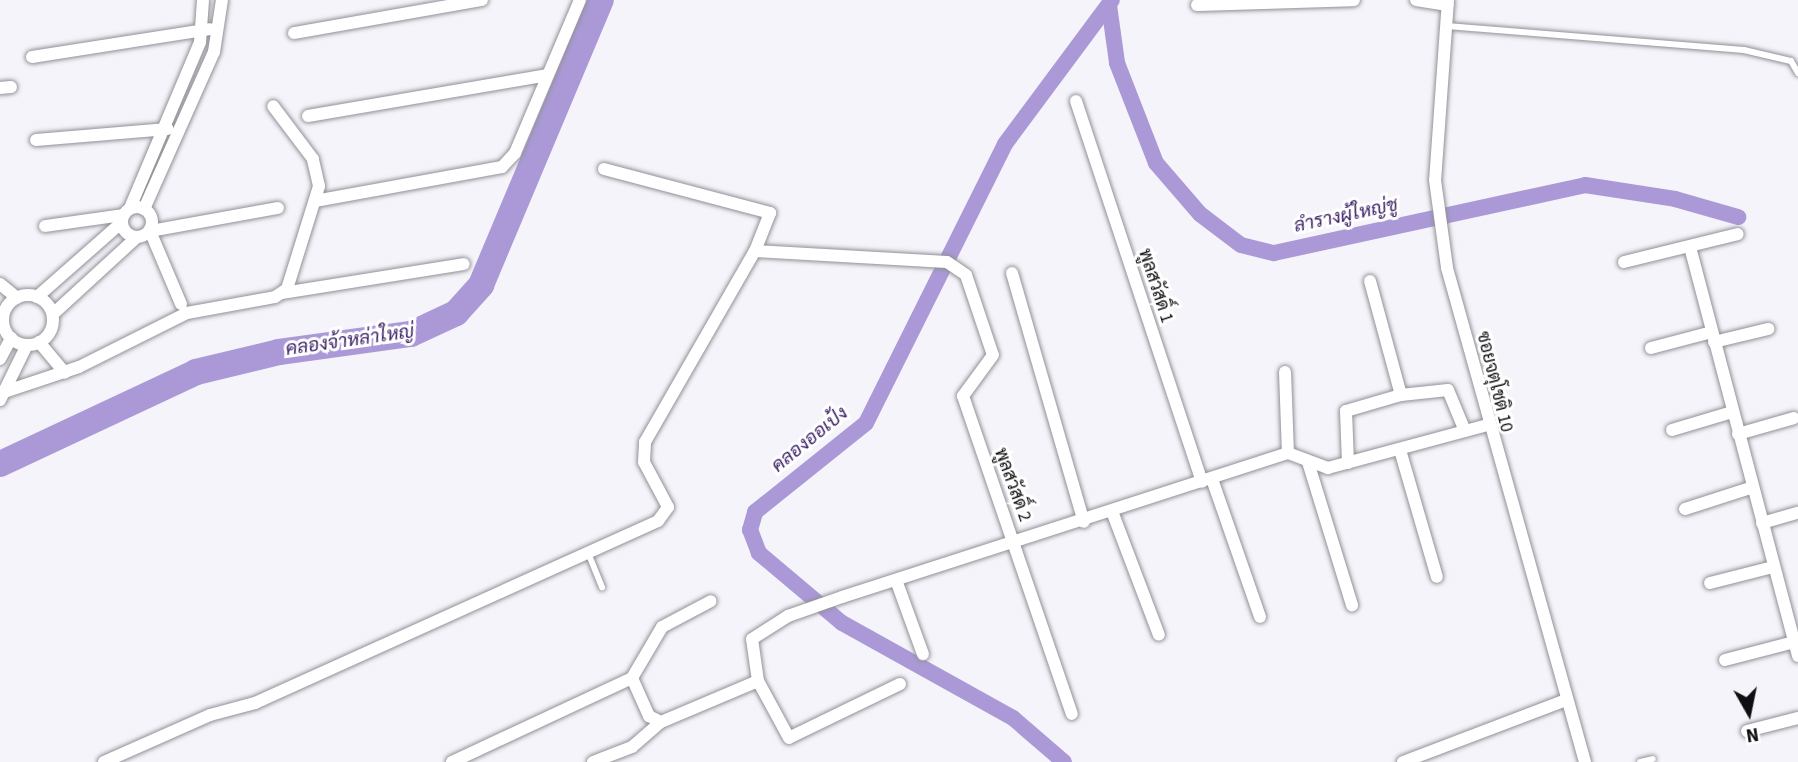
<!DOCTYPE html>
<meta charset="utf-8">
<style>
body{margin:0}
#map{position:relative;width:1798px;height:762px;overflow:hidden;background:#f5f4fa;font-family:"Source Sans 3",Sarabun,sans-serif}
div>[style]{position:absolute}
.canal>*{height:16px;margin:-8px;padding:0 8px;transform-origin:8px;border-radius:8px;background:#aa99d6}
.river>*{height:26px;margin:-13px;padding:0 13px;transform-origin:13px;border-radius:13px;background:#aa99d6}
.roads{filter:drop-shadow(0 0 2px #919096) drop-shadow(0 0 2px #919096)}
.lane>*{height:6px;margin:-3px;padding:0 3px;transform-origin:3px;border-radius:3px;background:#fff}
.street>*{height:12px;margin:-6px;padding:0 6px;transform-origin:6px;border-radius:6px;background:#fff}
.street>.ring{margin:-6px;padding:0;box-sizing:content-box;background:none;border:12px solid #fff;border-radius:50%}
span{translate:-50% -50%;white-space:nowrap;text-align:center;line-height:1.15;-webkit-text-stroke:6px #fff;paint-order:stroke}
.street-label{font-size:18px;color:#0f0f11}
.water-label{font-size:19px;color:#3a1f66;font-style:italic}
.north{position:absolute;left:1714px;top:678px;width:70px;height:70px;-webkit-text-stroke:5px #fff;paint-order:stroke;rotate:171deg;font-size:19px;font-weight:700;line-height:28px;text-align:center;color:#0f0f11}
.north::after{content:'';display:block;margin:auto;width:24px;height:32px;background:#0f0f11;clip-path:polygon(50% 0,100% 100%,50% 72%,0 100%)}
</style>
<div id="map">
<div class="canal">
<i style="left:1109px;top:5px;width:59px;rotate:82.1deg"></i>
<i style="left:1117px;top:63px;width:107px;rotate:68.7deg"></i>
<i style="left:1156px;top:163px;width:67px;rotate:49.2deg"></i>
<i style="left:1200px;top:214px;width:51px;rotate:37.1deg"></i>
<i style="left:1241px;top:245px;width:34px;rotate:14deg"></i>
<i style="left:1274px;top:253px;width:318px;rotate:-12.3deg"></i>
<i style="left:1585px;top:185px;width:91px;rotate:8.8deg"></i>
<i style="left:1675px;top:199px;width:66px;rotate:15.9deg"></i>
<i style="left:1064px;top:762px;width:67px;rotate:-139.2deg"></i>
<i style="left:1013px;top:718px;width:196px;rotate:-150.9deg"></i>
<i style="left:842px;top:623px;width:109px;rotate:-139.9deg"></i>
<i style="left:759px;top:553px;width:25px;rotate:-111deg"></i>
<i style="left:750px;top:530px;width:19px;rotate:-74deg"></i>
<i style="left:755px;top:512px;width:142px;rotate:-38.7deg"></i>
<i style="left:866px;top:423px;width:312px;rotate:-63.5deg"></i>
<i style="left:1005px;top:144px;width:179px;rotate:-53.4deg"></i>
</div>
<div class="river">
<i style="left:0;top:464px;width:217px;rotate:-25.1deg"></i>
<i style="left:196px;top:372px;width:85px;rotate:-13.5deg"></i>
<i style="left:279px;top:352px;width:133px;rotate:-7.8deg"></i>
<i style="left:411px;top:334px;width:50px;rotate:-25deg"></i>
<i style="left:456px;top:313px;width:38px;rotate:-48deg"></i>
<i style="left:481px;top:285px;width:309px;rotate:-67.2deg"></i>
</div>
<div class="roads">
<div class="lane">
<i style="left:1447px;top:26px;width:298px;rotate:4.6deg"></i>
<i style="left:1744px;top:50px;width:48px;rotate:13.2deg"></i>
<i style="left:1791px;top:61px;width:14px;rotate:60deg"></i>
<i style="left:589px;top:555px;width:35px;rotate:68deg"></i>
<i style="left:1640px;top:762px;width:13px;rotate:-13deg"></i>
</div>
<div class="street">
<i style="left:1416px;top:0;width:32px;rotate:9deg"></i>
<i style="left:1448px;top:0;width:180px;rotate:94.1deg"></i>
<i style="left:1435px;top:180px;width:89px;rotate:82.2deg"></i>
<i style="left:1447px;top:268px;width:513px;rotate:74.39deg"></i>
<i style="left:1197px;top:5px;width:157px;rotate:-1.8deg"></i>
<i style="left:294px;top:33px;width:191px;rotate:-10deg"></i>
<i style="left:32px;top:57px;width:180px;rotate:-8.9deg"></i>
<i style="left:0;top:88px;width:11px;rotate:-5deg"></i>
<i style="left:1076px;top:101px;width:401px;rotate:71.7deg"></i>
<i style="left:308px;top:116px;width:242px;rotate:-9.7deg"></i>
<i style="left:36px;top:140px;width:132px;rotate:-4.8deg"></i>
<i style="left:604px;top:169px;width:172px;rotate:14.8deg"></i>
<i style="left:770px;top:213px;width:41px;rotate:111.5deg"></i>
<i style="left:315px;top:201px;width:190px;rotate:-10.3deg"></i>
<i style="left:502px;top:167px;width:19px;rotate:-47deg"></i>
<i style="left:515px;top:153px;width:166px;rotate:-67deg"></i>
<i class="ring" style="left:122px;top:207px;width:18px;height:18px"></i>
<i style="left:130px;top:208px;width:180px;rotate:-67.1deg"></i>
<i style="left:200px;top:42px;width:42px;rotate:-85.9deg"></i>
<i style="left:144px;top:209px;width:172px;rotate:-66deg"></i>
<i style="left:214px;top:52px;width:53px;rotate:-81.3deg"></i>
<i style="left:45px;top:226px;width:79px;rotate:-8deg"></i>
<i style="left:1690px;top:247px;width:423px;rotate:75.2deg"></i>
<i style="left:1624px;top:262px;width:117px;rotate:-13.8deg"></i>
<i style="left:1012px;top:273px;width:259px;rotate:73.9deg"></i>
<i style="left:1370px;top:281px;width:118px;rotate:74.8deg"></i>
<i style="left:0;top:284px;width:22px;rotate:39deg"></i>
<i style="left:283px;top:293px;width:183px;rotate:-9.1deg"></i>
<i class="ring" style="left:3px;top:295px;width:38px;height:38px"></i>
<i style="left:37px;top:297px;width:112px;rotate:-41.4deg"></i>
<i style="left:181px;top:304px;width:79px;rotate:-113deg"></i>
<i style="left:150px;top:231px;width:130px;rotate:-10.2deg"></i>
<i style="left:53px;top:314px;width:113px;rotate:-42.5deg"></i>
<i style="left:39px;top:342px;width:40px;rotate:50deg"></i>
<i style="left:1714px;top:342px;width:56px;rotate:-13.5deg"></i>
<i style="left:1651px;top:348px;width:63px;rotate:-14.7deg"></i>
<i style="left:0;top:359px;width:24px;rotate:-62deg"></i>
<i style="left:1285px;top:372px;width:81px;rotate:87.9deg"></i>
<i style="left:4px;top:392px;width:79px;rotate:-18.4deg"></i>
<i style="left:79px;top:367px;width:121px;rotate:-26.6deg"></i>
<i style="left:187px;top:313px;width:89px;rotate:-10.3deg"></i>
<i style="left:275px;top:297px;width:14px;rotate:-34deg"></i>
<i style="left:287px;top:289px;width:108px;rotate:-72.7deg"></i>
<i style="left:319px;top:186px;width:28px;rotate:-103deg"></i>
<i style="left:313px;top:159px;width:66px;rotate:-127deg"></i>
<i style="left:0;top:400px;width:61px;rotate:-63.9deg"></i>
<i style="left:1672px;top:430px;width:63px;rotate:-16.7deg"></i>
<i style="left:1738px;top:434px;width:58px;rotate:-15.9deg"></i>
<i style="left:1400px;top:450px;width:132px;rotate:73.8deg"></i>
<i style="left:1308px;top:462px;width:150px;rotate:72.9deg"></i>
<i style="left:1348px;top:463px;width:52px;rotate:-92.2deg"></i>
<i style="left:1346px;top:411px;width:57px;rotate:-16.2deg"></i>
<i style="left:1401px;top:395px;width:47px;rotate:-6.1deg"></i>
<i style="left:1448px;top:390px;width:44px;rotate:67.5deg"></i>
<i style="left:1212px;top:479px;width:146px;rotate:70.8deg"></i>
<i style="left:1685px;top:509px;width:71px;rotate:-17.9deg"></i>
<i style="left:1113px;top:514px;width:129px;rotate:69.2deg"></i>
<i style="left:1762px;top:523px;width:37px;rotate:-16deg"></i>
<i style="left:896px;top:580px;width:79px;rotate:70deg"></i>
<i style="left:1710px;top:583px;width:65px;rotate:-14.3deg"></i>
<i style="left:1725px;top:660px;width:71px;rotate:-14.6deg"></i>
<i style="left:632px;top:678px;width:42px;rotate:65.9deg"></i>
<i style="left:649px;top:716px;width:13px;rotate:27deg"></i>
<i style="left:900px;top:684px;width:123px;rotate:154.1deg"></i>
<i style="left:789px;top:738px;width:65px;rotate:-118.5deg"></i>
<i style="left:758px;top:681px;width:42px;rotate:-98.1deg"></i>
<i style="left:752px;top:639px;width:43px;rotate:-32.6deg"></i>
<i style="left:788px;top:616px;width:57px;rotate:-19.4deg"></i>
<i style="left:842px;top:597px;width:469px;rotate:-17.9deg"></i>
<i style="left:1288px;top:453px;width:43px;rotate:20.6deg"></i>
<i style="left:1328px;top:468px;width:165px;rotate:-15.1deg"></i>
<i style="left:1747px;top:731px;width:53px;rotate:-14.3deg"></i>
<i style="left:104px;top:762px;width:116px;rotate:-23.9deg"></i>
<i style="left:210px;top:715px;width:47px;rotate:-14.9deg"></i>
<i style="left:255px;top:703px;width:442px;rotate:-24.3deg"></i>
<i style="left:658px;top:521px;width:17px;rotate:-54deg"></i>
<i style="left:668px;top:507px;width:51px;rotate:-118.1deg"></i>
<i style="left:644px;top:462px;width:20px;rotate:-87deg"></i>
<i style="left:645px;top:442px;width:220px;rotate:-60.1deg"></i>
<i style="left:755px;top:251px;width:192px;rotate:3.3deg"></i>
<i style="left:947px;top:262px;width:23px;rotate:34deg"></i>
<i style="left:966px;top:275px;width:84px;rotate:71.4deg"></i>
<i style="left:993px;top:355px;width:51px;rotate:126.2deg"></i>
<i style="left:963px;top:396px;width:336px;rotate:71.1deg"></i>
<i style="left:452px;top:762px;width:199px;rotate:-25deg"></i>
<i style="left:632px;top:678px;width:59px;rotate:-59.5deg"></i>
<i style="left:662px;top:627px;width:55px;rotate:-28deg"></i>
<i style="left:593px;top:762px;width:42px;rotate:-21deg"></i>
<i style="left:632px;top:747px;width:38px;rotate:-41deg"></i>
<i style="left:661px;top:722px;width:105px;rotate:-22.9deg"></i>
<i style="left:1403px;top:762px;width:172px;rotate:-20.8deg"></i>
</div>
</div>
<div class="street-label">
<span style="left:1155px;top:286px;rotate:72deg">พูลสวัสดิ์ 1</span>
<span style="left:1494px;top:382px;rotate:76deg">ซอยจตุโชติ 10</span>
<span style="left:1012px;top:485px;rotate:70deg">พูลสวัสดิ์ 2</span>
</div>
<div class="water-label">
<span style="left:1346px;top:216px;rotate:-12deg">ลำรางผู้ใหญ่ชู</span>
<span style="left:350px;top:341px;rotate:-8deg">คลองจ้าหล่าใหญ่</span>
<span style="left:810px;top:440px;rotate:-39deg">คลองออเป้ง</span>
</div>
<div class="north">N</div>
</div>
